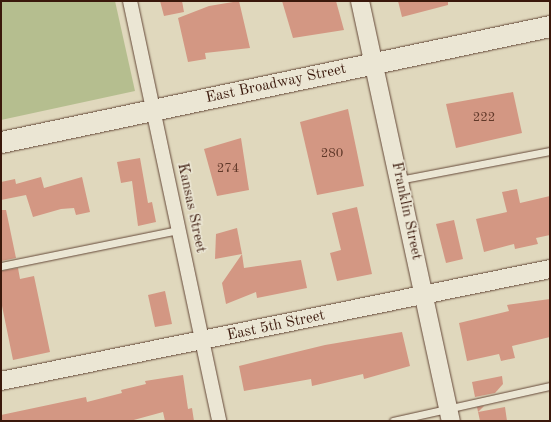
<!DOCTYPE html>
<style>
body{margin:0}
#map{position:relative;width:551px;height:422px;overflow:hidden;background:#e0d8bd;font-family:"Old Standard TT",serif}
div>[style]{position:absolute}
.green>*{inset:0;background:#b5be8f}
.building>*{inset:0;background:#d39783}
.roads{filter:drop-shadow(0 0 1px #644838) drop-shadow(0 0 1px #644838)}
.service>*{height:7px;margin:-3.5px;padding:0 3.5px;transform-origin:3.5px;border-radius:3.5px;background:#ebe6d4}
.minor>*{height:14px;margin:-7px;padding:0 7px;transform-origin:7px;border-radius:7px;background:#ebe6d4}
.tertiary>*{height:18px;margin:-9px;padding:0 9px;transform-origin:9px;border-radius:9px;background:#ebe6d4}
.secondary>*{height:21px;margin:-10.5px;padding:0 10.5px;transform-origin:10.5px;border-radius:10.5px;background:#ebe6d4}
span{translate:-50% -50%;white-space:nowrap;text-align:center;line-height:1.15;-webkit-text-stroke:3px #ebe6d4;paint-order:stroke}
.number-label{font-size:13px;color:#603829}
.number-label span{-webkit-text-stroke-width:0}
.street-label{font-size:15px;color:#3a180b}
.frame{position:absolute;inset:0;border:2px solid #3a180b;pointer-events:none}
</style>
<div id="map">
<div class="green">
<i style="clip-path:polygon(1px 1px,115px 1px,135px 91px,1px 120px)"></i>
</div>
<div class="building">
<i style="clip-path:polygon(160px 1px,182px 1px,184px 12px,164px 16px)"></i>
<i style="clip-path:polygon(239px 1px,250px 48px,205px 53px,206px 59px,188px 62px,178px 18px,209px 6px)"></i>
<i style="clip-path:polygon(282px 1px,336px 1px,344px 30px,293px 38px)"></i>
<i style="clip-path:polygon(398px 1px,448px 1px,448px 5px,402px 17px)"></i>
<i style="clip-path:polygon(513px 92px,522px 133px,456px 148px,446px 104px)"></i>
<i style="clip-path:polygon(348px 109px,364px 186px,317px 195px,300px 122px)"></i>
<i style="clip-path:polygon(241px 138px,249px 190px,217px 196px,204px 149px)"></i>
<i style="clip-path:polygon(140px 158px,148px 203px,152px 202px,156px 222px,138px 226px,132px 181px,121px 183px,117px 162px)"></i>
<i style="clip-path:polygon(41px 177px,44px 188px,82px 177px,90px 212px,76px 215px,74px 208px,61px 209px,33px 217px,26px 195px,1px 200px,1px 182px,15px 179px,16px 184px)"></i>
<i style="clip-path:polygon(517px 189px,520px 203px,550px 196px,550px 235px,536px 238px,538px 244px,515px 249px,514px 244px,484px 252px,476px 219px,507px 212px,502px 192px)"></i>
<i style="clip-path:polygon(357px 207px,372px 274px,337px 281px,330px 253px,341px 250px,332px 213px)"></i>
<i style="clip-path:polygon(1px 210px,6px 210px,16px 258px,1px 261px)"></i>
<i style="clip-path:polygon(454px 220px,463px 259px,446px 263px,436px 224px)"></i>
<i style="clip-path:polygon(237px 228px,242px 254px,215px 259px,216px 234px)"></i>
<i style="clip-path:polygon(242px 254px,244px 268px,301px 260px,307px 288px,257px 298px,256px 292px,226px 304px,222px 283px)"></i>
<i style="clip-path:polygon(18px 268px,20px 279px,34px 276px,50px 352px,13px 360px,1px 301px,1px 271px)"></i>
<i style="clip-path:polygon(165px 291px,172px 324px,155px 327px,148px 295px)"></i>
<i style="clip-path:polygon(550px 299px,550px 337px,512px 346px,515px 358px,501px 361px,499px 354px,467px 361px,459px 323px,509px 311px,507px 305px)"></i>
<i style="clip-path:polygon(402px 332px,410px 366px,364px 379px,363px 374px,312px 386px,311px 379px,244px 391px,239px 366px,325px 345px)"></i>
<i style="clip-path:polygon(183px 375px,188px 409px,192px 408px,194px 421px,165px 421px,163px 412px,130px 421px,1px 421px,1px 415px,86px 397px,87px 402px,122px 393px,121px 390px,146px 384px,145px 381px)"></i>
<i style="clip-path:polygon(502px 376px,503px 384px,495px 393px,475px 397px,472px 382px)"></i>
<i style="clip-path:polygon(484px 406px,478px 412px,505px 407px,507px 421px,480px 421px,477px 407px)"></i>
</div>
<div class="roads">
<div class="service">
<i style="left:399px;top:180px;width:154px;rotate:-10.9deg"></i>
<i style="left:1px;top:266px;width:181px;rotate:-11.5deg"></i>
<i style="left:393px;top:421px;width:161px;rotate:-12.6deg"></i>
</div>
<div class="minor">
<i style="left:130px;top:1px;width:429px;rotate:78deg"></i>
</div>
<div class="tertiary">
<i style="left:360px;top:1px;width:430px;rotate:77.8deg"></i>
<i style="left:1px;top:381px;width:560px;rotate:-11.53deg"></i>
</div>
<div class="secondary">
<i style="left:1px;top:142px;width:561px;rotate:-11.93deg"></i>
</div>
</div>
<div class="number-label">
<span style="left:484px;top:118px">222</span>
<span style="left:332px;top:154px">280</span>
<span style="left:228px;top:169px">274</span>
</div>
<div class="street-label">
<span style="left:276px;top:84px;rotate:-12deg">East Broadway Street</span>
<span style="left:191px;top:208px;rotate:78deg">Kansas Street</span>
<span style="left:406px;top:211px;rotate:78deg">Franklin Street</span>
<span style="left:276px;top:326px;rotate:-12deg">East 5th Street</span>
</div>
<div class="frame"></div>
</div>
